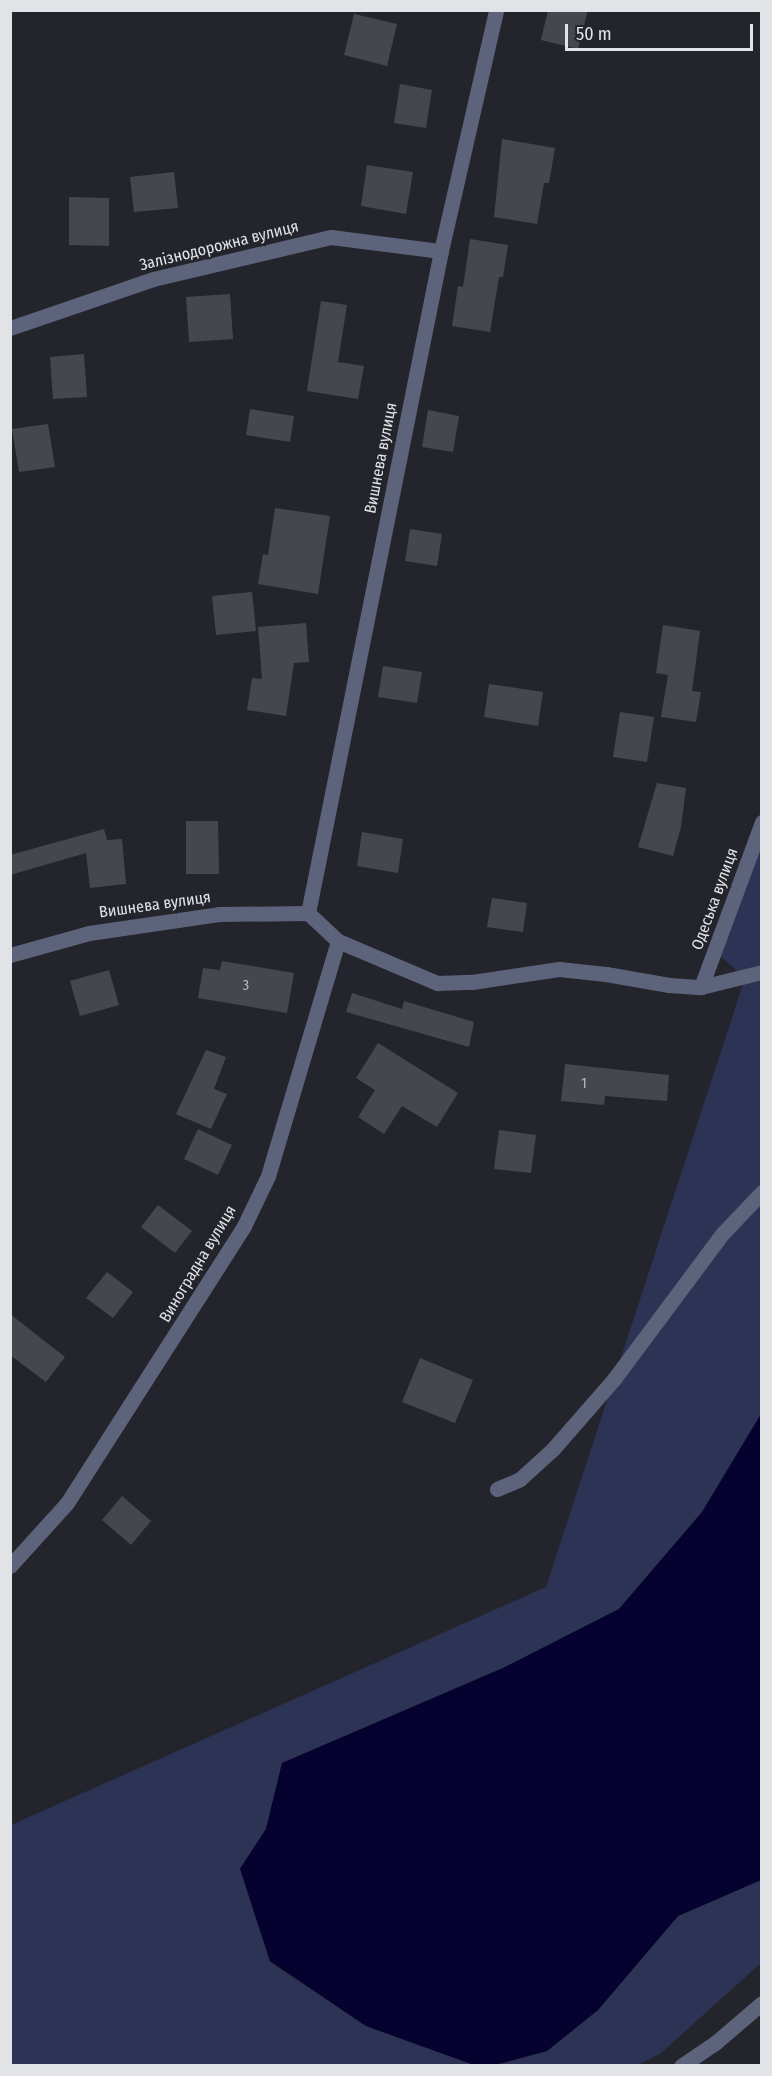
<!DOCTYPE html>
<meta charset="utf-8">
<style>
body{margin:0}
#map{position:relative;width:772px;height:2076px;overflow:hidden;background:#24252c;font-family:"Fira Sans Condensed",sans-serif}
div>[style]{position:absolute}
.green>*{inset:0;background:#2d3354}
.water>*{inset:0;background:#06022f}
.building>*{inset:0;background:#45474f}
.minor>*{height:15px;margin:-7.5px;padding:0 7.5px;transform-origin:7.5px;border-radius:7.5px;background:#5d637b}
span{translate:-50% -50%;white-space:nowrap;text-align:center;line-height:1.15;-webkit-text-stroke:4.5px #24252c;paint-order:stroke}
.number-label{font-size:14px;color:#babcc1}
.number-label span{-webkit-text-stroke-width:0}
.street-label{font-size:16px;color:#e1e3e7}
.frame{position:absolute;inset:0;border:12px solid #e1e3e7;pointer-events:none}
.scale{position:absolute;left:565px;top:24px;width:188px;height:27px;box-sizing:border-box;border:3px solid #e1e3e7;border-top:0;padding-left:8px;font-size:18px;line-height:21px;white-space:nowrap;color:#e1e3e7;-webkit-text-stroke:4px #24252c;paint-order:stroke}
</style>
<div id="map">
<div class="green">
<i style="clip-path:polygon(761px 822px,761px 1414px,702px 1512px,619px 1609px,503px 1668px,282px 1763px,266px 1829px,240px 1868px,270px 1962px,366px 2026px,474px 2065px,11px 2066px,11px 1825px,546px 1587px,745px 978px,716px 952px)"></i>
<i style="clip-path:polygon(761px 1880px,761px 1963px,660px 2054px,637px 2065px,494px 2066px,547px 2051px,598px 2010px,678px 1916px)"></i>
</div>
<div class="water">
<i style="clip-path:polygon(761px 1414px,761px 1880px,678px 1916px,598px 2010px,547px 2051px,494px 2065px,474px 2065px,366px 2026px,270px 1961px,240px 1869px,266px 1829px,282px 1763px,503px 1668px,619px 1609px,702px 1512px)"></i>
</div>
<div class="building">
<i style="clip-path:polygon(548px 10px,588px 10px,578px 49px,541px 40px)"></i>
<i style="clip-path:polygon(354px 14px,397px 24px,387px 66px,344px 55px)"></i>
<i style="clip-path:polygon(400px 84px,432px 90px,426px 128px,394px 123px)"></i>
<i style="clip-path:polygon(502px 139px,555px 148px,549px 183px,544px 183px,537px 224px,494px 217px)"></i>
<i style="clip-path:polygon(367px 165px,413px 172px,406px 214px,361px 206px)"></i>
<i style="clip-path:polygon(174px 172px,178px 208px,134px 212px,130px 177px)"></i>
<i style="clip-path:polygon(69px 197px,109px 198px,109px 246px,69px 245px)"></i>
<i style="clip-path:polygon(470px 239px,508px 245px,503px 277px,499px 277px,490px 332px,452px 326px,458px 286px,463px 287px)"></i>
<i style="clip-path:polygon(230px 294px,233px 339px,189px 342px,186px 297px)"></i>
<i style="clip-path:polygon(321px 301px,347px 305px,338px 362px,364px 366px,358px 399px,307px 391px)"></i>
<i style="clip-path:polygon(84px 354px,87px 397px,53px 399px,50px 357px)"></i>
<i style="clip-path:polygon(250px 409px,294px 416px,290px 442px,246px 435px)"></i>
<i style="clip-path:polygon(428px 410px,459px 416px,453px 452px,422px 447px)"></i>
<i style="clip-path:polygon(48px 424px,55px 467px,19px 472px,12px 429px)"></i>
<i style="clip-path:polygon(275px 508px,330px 516px,318px 594px,258px 584px,263px 554px,268px 555px)"></i>
<i style="clip-path:polygon(410px 529px,442px 534px,437px 566px,405px 561px)"></i>
<i style="clip-path:polygon(252px 592px,256px 631px,216px 635px,212px 596px)"></i>
<i style="clip-path:polygon(306px 623px,309px 662px,294px 663px,286px 716px,247px 710px,252px 678px,262px 679px,258px 627px)"></i>
<i style="clip-path:polygon(663px 625px,700px 631px,692px 691px,701px 692px,696px 722px,661px 717px,668px 675px,656px 673px)"></i>
<i style="clip-path:polygon(383px 666px,422px 672px,417px 703px,378px 697px)"></i>
<i style="clip-path:polygon(489px 684px,543px 692px,538px 726px,484px 717px)"></i>
<i style="clip-path:polygon(620px 712px,654px 717px,647px 762px,613px 757px)"></i>
<i style="clip-path:polygon(657px 783px,686px 788px,681px 827px,673px 856px,638px 847px)"></i>
<i style="clip-path:polygon(186px 821px,218px 821px,219px 874px,186px 874px)"></i>
<i style="clip-path:polygon(104px 829px,107px 840px,122px 839px,126px 884px,90px 888px,86px 853px,10px 875px,10px 855px)"></i>
<i style="clip-path:polygon(362px 832px,403px 839px,398px 873px,357px 866px)"></i>
<i style="clip-path:polygon(492px 898px,527px 903px,523px 932px,487px 927px)"></i>
<i style="clip-path:polygon(222px 961px,294px 973px,287px 1013px,198px 998px,203px 968px,220px 970px)"></i>
<i style="clip-path:polygon(109px 970px,119px 1005px,80px 1016px,70px 981px)"></i>
<i style="clip-path:polygon(352px 993px,402px 1009px,404px 1001px,474px 1022px,469px 1047px,346px 1012px)"></i>
<i style="clip-path:polygon(378px 1043px,458px 1093px,437px 1127px,402px 1106px,384px 1134px,358px 1117px,375px 1090px,356px 1078px)"></i>
<i style="clip-path:polygon(206px 1050px,226px 1057px,214px 1089px,227px 1094px,211px 1129px,176px 1114px)"></i>
<i style="clip-path:polygon(565px 1064px,669px 1075px,667px 1101px,605px 1096px,604px 1105px,561px 1101px)"></i>
<i style="clip-path:polygon(198px 1129px,232px 1145px,218px 1175px,184px 1159px)"></i>
<i style="clip-path:polygon(499px 1130px,536px 1135px,531px 1173px,494px 1169px)"></i>
<i style="clip-path:polygon(158px 1205px,192px 1231px,175px 1253px,141px 1227px)"></i>
<i style="clip-path:polygon(107px 1272px,133px 1292px,113px 1318px,86px 1298px)"></i>
<i style="clip-path:polygon(10px 1314px,65px 1357px,46px 1382px,10px 1355px)"></i>
<i style="clip-path:polygon(420px 1358px,473px 1380px,455px 1423px,402px 1402px)"></i>
<i style="clip-path:polygon(122px 1496px,151px 1521px,131px 1545px,102px 1520px)"></i>
</div>
<div class="minor">
<i style="left:10px;top:328px;width:151px;rotate:-18.9deg"></i>
<i style="left:153px;top:279px;width:183px;rotate:-13.3deg"></i>
<i style="left:331px;top:237px;width:111px;rotate:7.3deg"></i>
<i style="left:308px;top:913px;width:675px;rotate:-78.64deg"></i>
<i style="left:441px;top:251px;width:247px;rotate:-77.1deg"></i>
<i style="left:10px;top:955px;width:82px;rotate:-15.6deg"></i>
<i style="left:89px;top:933px;width:131px;rotate:-8.3deg"></i>
<i style="left:219px;top:914px;width:89px;rotate:-0.6deg"></i>
<i style="left:308px;top:913px;width:41px;rotate:43deg"></i>
<i style="left:338px;top:941px;width:108px;rotate:23deg"></i>
<i style="left:437px;top:983px;width:35px;rotate:-2deg"></i>
<i style="left:472px;top:982px;width:88px;rotate:-8.5deg"></i>
<i style="left:559px;top:969px;width:47px;rotate:6.1deg"></i>
<i style="left:606px;top:974px;width:64px;rotate:9.9deg"></i>
<i style="left:669px;top:985px;width:32px;rotate:4deg"></i>
<i style="left:701px;top:987px;width:63px;rotate:-13.8deg"></i>
<i style="left:701px;top:987px;width:176px;rotate:-69.7deg"></i>
<i style="left:497px;top:1489px;width:25px;rotate:-23deg"></i>
<i style="left:520px;top:1479px;width:45px;rotate:-42.3deg"></i>
<i style="left:553px;top:1449px;width:93px;rotate:-48.9deg"></i>
<i style="left:614px;top:1379px;width:182px;rotate:-53.3deg"></i>
<i style="left:723px;top:1233px;width:57px;rotate:-46.4deg"></i>
<i style="left:10px;top:1566px;width:85px;rotate:-47.9deg"></i>
<i style="left:67px;top:1503px;width:329px;rotate:-57.4deg"></i>
<i style="left:244px;top:1226px;width:55px;rotate:-64.4deg"></i>
<i style="left:268px;top:1176px;width:245px;rotate:-73.4deg"></i>
<i style="left:681px;top:2066px;width:41px;rotate:-34.1deg"></i>
<i style="left:715px;top:2043px;width:62px;rotate:-40.4deg"></i>
</div>
<div class="number-label">
<span style="left:246px;top:986px">3</span>
<span style="left:584px;top:1084px">1</span>
</div>
<div class="street-label">
<span style="left:219px;top:246px;rotate:-14deg">Залізнодорожна вулиця</span>
<span style="left:381px;top:458px;rotate:-79deg">Вишнева вулиця</span>
<span style="left:715px;top:899px;rotate:-70deg">Одеська вулиця</span>
<span style="left:155px;top:905px;rotate:-8deg">Вишнева вулиця</span>
<span style="left:198px;top:1264px;rotate:-59deg">Виноградна вулиця</span>
</div>
<div class="frame"></div>
<div class="scale">50 m</div>
</div>
